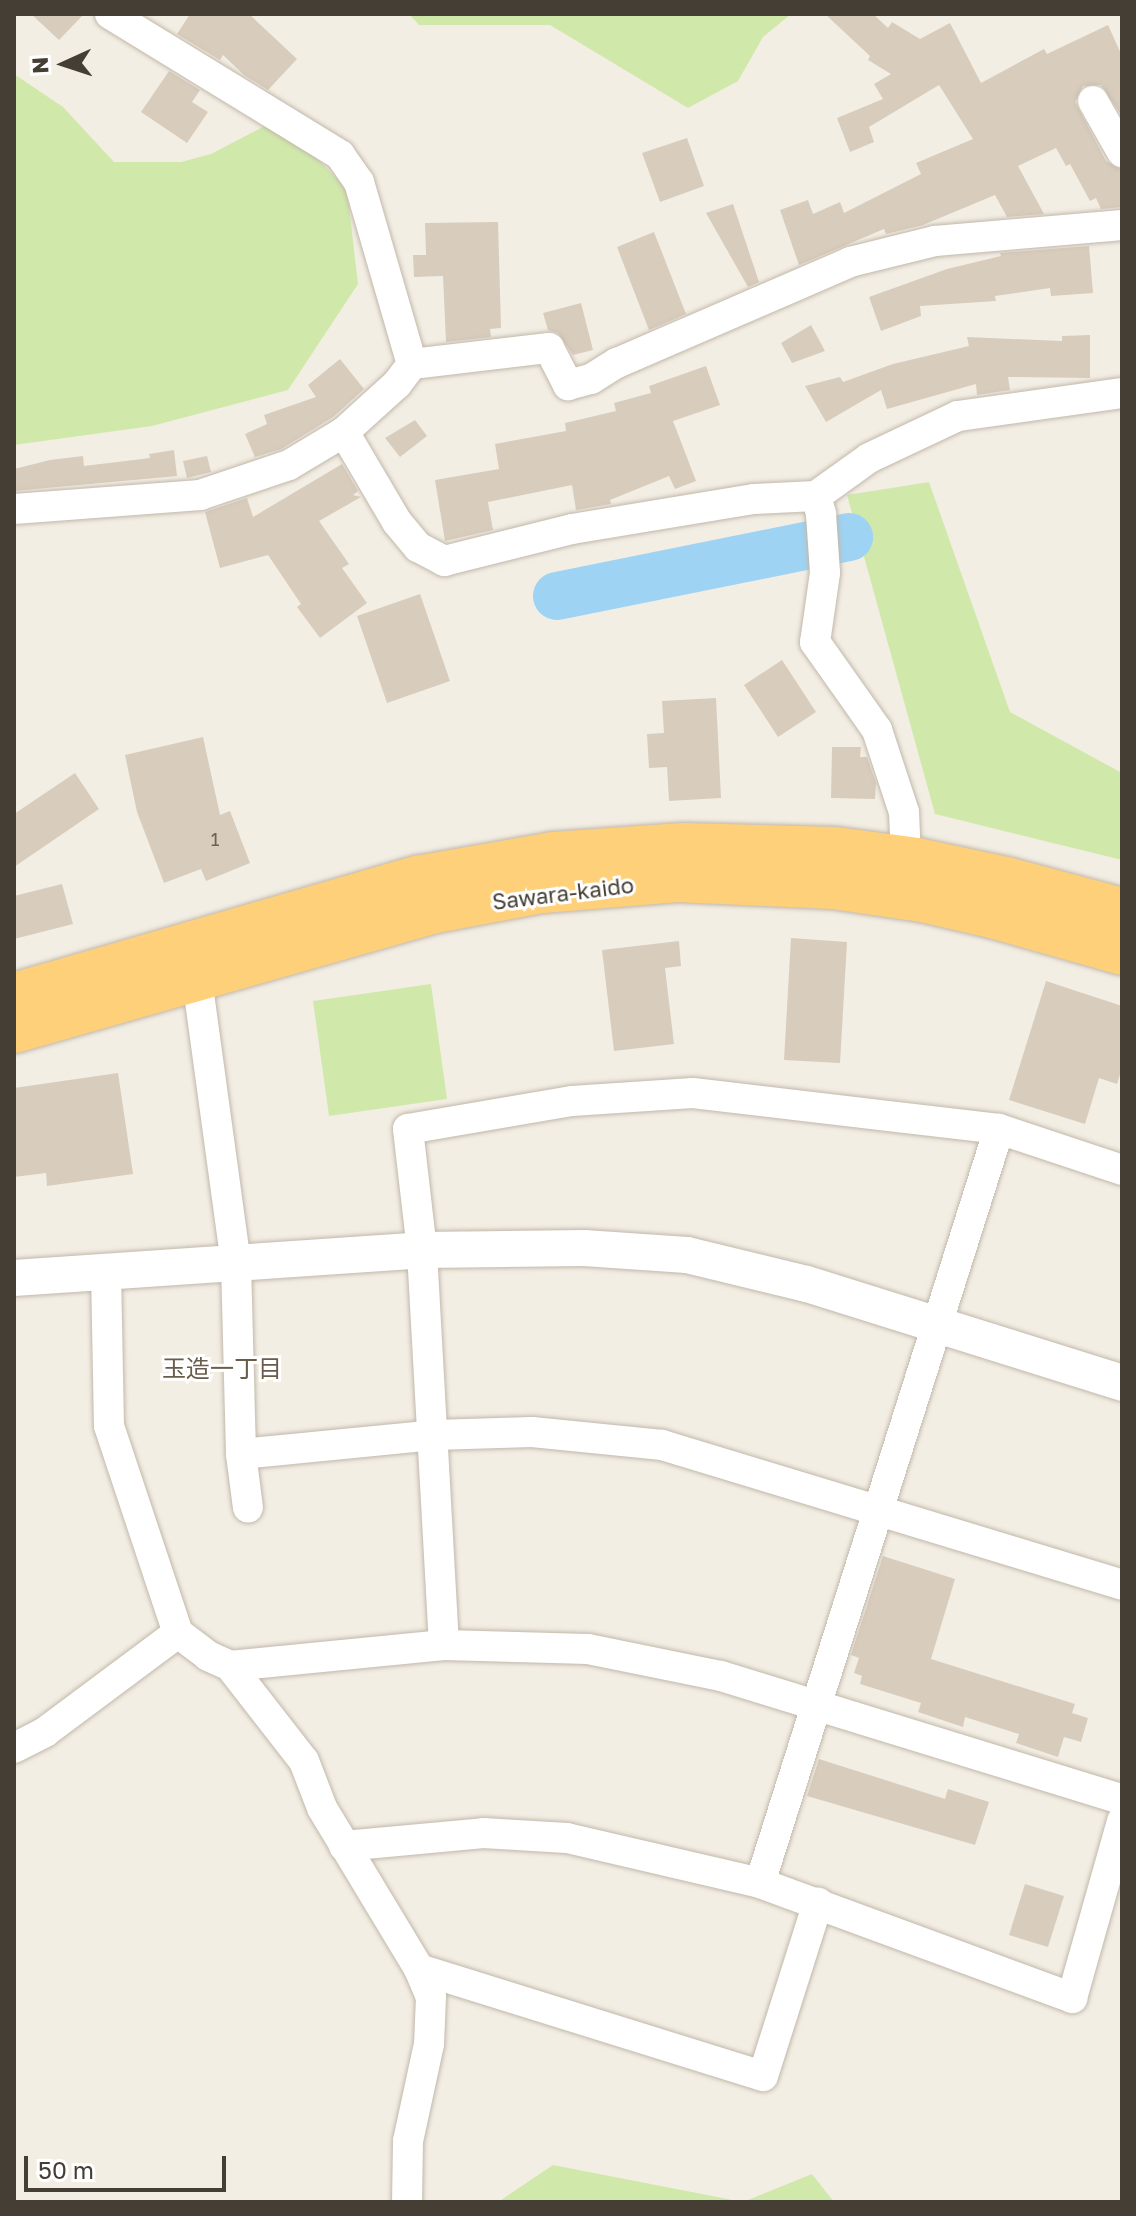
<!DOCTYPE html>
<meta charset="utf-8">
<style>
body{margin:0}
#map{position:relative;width:1136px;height:2216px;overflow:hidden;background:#f3eee4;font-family:"Golos Text","Noto Sans JP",sans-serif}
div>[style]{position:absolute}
.green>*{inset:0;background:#d0e9ab}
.river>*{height:48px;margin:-24px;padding:0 24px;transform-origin:24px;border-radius:24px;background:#9ed3f3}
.building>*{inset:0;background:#d8ccbc}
.roads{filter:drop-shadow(0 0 2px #c2b8aa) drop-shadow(0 0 2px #c2b8aa)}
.minor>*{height:30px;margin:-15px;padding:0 15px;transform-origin:15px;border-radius:15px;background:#fff}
.tertiary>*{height:36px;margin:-18px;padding:0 18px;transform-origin:18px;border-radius:18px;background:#fff}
.trunk>*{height:44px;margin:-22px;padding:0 22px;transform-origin:22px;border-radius:22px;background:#ffd07a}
span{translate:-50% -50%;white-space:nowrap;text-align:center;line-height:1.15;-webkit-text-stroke:6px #fff;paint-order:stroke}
.number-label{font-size:18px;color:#6a6256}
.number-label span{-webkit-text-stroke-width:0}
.street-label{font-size:22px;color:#453e34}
.neighbourhood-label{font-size:24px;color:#695c4b}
.frame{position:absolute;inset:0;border:16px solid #453e34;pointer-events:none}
.north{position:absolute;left:24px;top:24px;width:80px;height:80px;-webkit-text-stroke:6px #fff;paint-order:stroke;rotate:267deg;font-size:22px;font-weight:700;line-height:32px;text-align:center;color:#453e34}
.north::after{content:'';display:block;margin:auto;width:28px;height:36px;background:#453e34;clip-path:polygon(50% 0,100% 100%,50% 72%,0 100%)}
.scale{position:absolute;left:24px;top:2156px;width:202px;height:36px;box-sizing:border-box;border:4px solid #453e34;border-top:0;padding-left:10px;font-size:24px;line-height:28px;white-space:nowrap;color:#453e34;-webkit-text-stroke:6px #fff;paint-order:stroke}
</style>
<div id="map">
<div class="green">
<i style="clip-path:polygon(409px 14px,791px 14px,763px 37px,738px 81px,688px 108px,550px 25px,419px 25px)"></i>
<i style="clip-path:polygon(14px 74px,63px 107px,114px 162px,181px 162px,211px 154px,278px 119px,347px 189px,358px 284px,288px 390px,152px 426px,14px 445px)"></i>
<i style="clip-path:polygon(929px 482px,1010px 712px,1122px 773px,1122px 860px,935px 814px,847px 495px)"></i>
<i style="clip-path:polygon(431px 984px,447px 1099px,329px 1116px,313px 1001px)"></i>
<i style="clip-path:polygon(553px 2165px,743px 2202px,812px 2174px,834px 2202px,498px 2202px)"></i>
</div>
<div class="river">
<i style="left:557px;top:596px;width:298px;rotate:-11.4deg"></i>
</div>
<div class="building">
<i style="clip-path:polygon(31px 14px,84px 14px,59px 40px)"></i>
<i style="clip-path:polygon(190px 14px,249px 14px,297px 59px,268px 90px,244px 75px,223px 55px,220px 60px,177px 34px)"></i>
<i style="clip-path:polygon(825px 14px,873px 14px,888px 28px,892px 22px,920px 39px,950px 23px,981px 83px,1044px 49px,1047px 54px,1108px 25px,1122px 56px,1122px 116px,1101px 85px,1083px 86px,1075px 102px,1106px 161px,1122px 170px,1122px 207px,1101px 209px,1096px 198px,1090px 201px,1070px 164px,1066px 166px,1056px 148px,1018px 166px,1044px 214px,1007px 217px,995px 195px,923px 225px,886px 234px,884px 229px,799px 265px,780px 210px,808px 200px,813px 214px,840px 202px,844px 213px,921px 174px,916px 163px,973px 139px,939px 85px,869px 127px,874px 142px,850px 152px,837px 118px,883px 99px,874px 84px,891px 74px,868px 60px,870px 56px)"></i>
<i style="clip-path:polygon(169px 71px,200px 90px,192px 102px,208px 112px,187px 143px,141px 112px)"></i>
<i style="clip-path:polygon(687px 138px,704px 186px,660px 202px,642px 153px)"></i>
<i style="clip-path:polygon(733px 204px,759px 282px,748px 287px,706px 213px)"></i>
<i style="clip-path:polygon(498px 222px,501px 328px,490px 329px,491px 337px,446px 342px,443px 276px,414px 277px,413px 255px,426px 255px,425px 223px)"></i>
<i style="clip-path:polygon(654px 232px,686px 314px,649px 330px,617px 247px)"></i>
<i style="clip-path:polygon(1089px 246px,1093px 293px,1051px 296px,1050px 288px,995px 296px,996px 301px,920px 306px,921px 316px,881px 331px,869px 297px,947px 269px,1001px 256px,1000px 253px)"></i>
<i style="clip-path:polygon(581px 303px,593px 350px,573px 355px,558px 333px,548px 330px,543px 313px)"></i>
<i style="clip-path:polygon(811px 325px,825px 351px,792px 363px,781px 343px)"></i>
<i style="clip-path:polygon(1090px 335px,1090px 378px,1008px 377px,1010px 390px,977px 395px,976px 384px,887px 409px,881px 390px,826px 422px,805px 386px,840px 377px,843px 382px,893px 364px,969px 346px,967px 337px,1062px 341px,1062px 336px)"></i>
<i style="clip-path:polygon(340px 359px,364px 389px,333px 417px,281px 449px,255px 457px,245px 434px,267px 424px,264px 415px,316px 397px,308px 385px)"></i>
<i style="clip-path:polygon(706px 366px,720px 405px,673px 421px,696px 481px,675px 489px,669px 476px,610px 500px,611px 504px,576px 510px,572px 485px,488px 502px,493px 530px,445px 541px,435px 480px,499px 469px,495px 444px,566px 431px,565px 423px,616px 411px,614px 403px,651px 393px,649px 386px)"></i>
<i style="clip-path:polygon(415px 420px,427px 436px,400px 457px,385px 438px)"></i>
<i style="clip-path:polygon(174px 450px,177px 476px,14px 491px,14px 469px,50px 460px,83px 456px,84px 466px,150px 458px,149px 454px)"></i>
<i style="clip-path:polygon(207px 456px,211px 472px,187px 478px,183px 461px)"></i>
<i style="clip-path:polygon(342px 464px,358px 491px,353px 495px,361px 497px,319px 521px,349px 564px,342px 568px,367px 603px,320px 638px,297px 607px,301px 604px,268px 555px,220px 568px,205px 512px,247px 498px,253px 517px)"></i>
<i style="clip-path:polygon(420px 594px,450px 681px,387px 703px,357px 616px)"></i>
<i style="clip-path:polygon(782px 660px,816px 712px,778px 737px,744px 685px)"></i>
<i style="clip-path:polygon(716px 698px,721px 798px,669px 801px,667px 767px,649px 768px,647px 734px,664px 733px,662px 701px)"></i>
<i style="clip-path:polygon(203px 737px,220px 815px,230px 811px,250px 863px,206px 881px,201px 869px,164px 883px,137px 812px,125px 755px)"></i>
<i style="clip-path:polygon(832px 747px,861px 747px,860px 757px,867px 757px,876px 783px,875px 799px,831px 798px)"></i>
<i style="clip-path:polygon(75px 773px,99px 809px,14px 867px,14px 814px)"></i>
<i style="clip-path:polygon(62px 884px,73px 924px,14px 939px,14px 896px)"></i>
<i style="clip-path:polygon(791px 938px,847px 942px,840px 1063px,784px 1060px)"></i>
<i style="clip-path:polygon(679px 941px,681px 966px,665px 968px,674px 1044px,614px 1051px,602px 950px)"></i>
<i style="clip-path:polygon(1046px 981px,1122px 1006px,1122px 1068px,1117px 1084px,1099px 1078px,1085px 1124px,1009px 1100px)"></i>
<i style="clip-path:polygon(118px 1073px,133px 1174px,47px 1186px,46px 1173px,14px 1177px,14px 1088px)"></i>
<i style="clip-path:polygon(883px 1556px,955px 1579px,931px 1659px,1075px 1704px,1072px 1713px,1088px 1718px,1081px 1742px,1064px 1737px,1058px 1757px,1016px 1743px,1019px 1734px,965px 1717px,963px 1727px,918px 1712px,921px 1703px,860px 1684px,862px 1676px,854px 1673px,859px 1658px,851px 1655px)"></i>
<i style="clip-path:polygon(819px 1759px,945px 1799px,948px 1789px,989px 1802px,975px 1845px,807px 1796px)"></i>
<i style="clip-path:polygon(1025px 1884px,1064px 1896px,1048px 1947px,1009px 1935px)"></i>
</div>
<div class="roads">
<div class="minor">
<i style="left:110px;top:14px;width:270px;rotate:31.5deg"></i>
<i style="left:340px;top:155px;width:33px;rotate:55deg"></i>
<i style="left:359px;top:182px;width:190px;rotate:73.8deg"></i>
<i style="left:1093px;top:101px;width:59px;rotate:60.4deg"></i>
<i style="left:344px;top:432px;width:104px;rotate:59.5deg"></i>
<i style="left:397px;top:522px;width:33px;rotate:50deg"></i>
<i style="left:418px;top:547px;width:30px;rotate:28deg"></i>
<i style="left:444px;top:561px;width:132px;rotate:-14deg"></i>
<i style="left:572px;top:529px;width:184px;rotate:-9.4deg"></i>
<i style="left:754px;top:499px;width:62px;rotate:-2.8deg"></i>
<i style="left:816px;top:496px;width:65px;rotate:-35.6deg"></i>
<i style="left:869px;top:458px;width:98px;rotate:-25.3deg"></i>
<i style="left:958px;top:416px;width:166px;rotate:-8deg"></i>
<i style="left:816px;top:496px;width:19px;rotate:74deg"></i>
<i style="left:821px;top:514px;width:59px;rotate:86.1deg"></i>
<i style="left:825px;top:573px;width:70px;rotate:98.2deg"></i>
<i style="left:815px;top:642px;width:108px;rotate:54.8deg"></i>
<i style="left:877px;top:730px;width:86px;rotate:71.8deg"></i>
<i style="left:904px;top:812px;width:46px;rotate:87.5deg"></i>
<i style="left:14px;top:509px;width:187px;rotate:-4.3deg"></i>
<i style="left:200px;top:495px;width:94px;rotate:-18.6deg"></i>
<i style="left:289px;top:465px;width:64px;rotate:-31deg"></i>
<i style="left:344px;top:432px;width:72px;rotate:-42.2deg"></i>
<i style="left:397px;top:384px;width:25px;rotate:-53deg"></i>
<i style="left:412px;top:364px;width:138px;rotate:-6.7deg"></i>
<i style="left:549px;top:348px;width:42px;rotate:62.8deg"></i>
<i style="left:568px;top:385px;width:24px;rotate:-15deg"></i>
<i style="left:591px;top:379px;width:31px;rotate:-32deg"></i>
<i style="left:617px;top:363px;width:254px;rotate:-23.4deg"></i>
<i style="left:850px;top:262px;width:88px;rotate:-13.9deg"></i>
<i style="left:935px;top:241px;width:188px;rotate:-4.9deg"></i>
<i style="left:197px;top:979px;width:287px;rotate:82.2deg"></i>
<i style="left:236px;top:1263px;width:191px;rotate:88.5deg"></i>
<i style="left:241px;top:1454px;width:54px;rotate:82.6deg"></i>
<i style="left:106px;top:1271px;width:155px;rotate:88.9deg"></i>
<i style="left:109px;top:1426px;width:218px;rotate:71.6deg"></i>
<i style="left:178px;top:1633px;width:38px;rotate:37deg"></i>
<i style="left:208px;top:1656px;width:24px;rotate:24deg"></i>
<i style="left:230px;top:1666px;width:120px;rotate:52.1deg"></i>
<i style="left:304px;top:1761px;width:50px;rotate:69deg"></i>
<i style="left:322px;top:1808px;width:188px;rotate:58.9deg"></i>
<i style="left:419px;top:1969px;width:30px;rotate:67deg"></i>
<i style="left:431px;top:1997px;width:47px;rotate:92.4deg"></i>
<i style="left:429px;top:2044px;width:99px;rotate:102.2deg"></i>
<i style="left:408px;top:2141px;width:61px;rotate:90.9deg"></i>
<i style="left:241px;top:1454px;width:194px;rotate:-5.6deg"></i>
<i style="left:434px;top:1435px;width:98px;rotate:-1.8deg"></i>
<i style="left:532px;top:1432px;width:131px;rotate:5.7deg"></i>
<i style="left:662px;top:1445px;width:481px;rotate:16.9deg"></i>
<i style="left:444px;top:1645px;width:396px;rotate:-93.2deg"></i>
<i style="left:422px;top:1250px;width:122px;rotate:-96.6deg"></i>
<i style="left:408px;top:1129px;width:166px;rotate:-9.7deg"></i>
<i style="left:572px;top:1101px;width:121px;rotate:-3.8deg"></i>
<i style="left:693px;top:1093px;width:308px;rotate:6.7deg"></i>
<i style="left:999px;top:1129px;width:130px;rotate:18.4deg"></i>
<i style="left:230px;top:1666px;width:215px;rotate:-5.6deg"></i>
<i style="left:444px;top:1645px;width:144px;rotate:1.6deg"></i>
<i style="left:588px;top:1649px;width:136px;rotate:11.5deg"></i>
<i style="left:721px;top:1676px;width:419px;rotate:17.1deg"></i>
<i style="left:14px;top:1748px;width:35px;rotate:-27deg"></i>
<i style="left:45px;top:1732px;width:166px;rotate:-36.7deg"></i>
<i style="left:344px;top:1846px;width:140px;rotate:-5.3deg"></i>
<i style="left:483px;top:1833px;width:84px;rotate:3.4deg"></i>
<i style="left:567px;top:1838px;width:198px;rotate:13.1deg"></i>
<i style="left:760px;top:1883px;width:791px;rotate:-72.41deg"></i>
<i style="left:760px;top:1883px;width:333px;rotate:20.2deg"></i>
<i style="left:1072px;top:1998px;width:184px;rotate:-74.2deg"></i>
<i style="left:419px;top:1969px;width:360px;rotate:17.3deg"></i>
<i style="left:763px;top:2076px;width:182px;rotate:-72.4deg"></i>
</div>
<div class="tertiary">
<i style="left:14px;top:1278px;width:409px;rotate:-3.9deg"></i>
<i style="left:422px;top:1250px;width:162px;rotate:-0.7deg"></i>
<i style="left:584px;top:1248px;width:103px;rotate:3.9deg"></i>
<i style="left:687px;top:1255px;width:123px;rotate:13.6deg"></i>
<i style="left:807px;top:1284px;width:330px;rotate:17.4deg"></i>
</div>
<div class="trunk">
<i style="left:14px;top:995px;width:421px;rotate:-16.2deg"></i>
<i style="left:418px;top:878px;width:138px;rotate:-10deg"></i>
<i style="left:554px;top:854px;width:130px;rotate:-4deg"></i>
<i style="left:684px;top:845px;width:151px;rotate:1.5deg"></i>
<i style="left:835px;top:849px;width:83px;rotate:7.6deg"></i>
<i style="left:917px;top:860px;width:91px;rotate:12.1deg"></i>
<i style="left:1006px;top:879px;width:120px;rotate:15deg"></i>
<i style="left:14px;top:1031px;width:439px;rotate:-15.9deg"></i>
<i style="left:436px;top:911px;width:108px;rotate:-10.7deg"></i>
<i style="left:542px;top:891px;width:136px;rotate:-4.6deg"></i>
<i style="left:678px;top:880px;width:155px;rotate:2.6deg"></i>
<i style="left:833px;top:887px;width:90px;rotate:8.3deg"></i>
<i style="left:922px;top:900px;width:76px;rotate:12.9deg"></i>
<i style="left:996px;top:917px;width:131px;rotate:15.9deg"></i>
</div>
</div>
<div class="number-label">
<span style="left:215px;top:839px">1</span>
</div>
<div class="street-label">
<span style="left:563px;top:893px;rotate:-7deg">Sawara-kaido</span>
</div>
<div class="neighbourhood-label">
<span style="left:222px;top:1368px">玉造一丁目</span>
</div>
<div class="frame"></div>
<div class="north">N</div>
<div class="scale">50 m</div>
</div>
